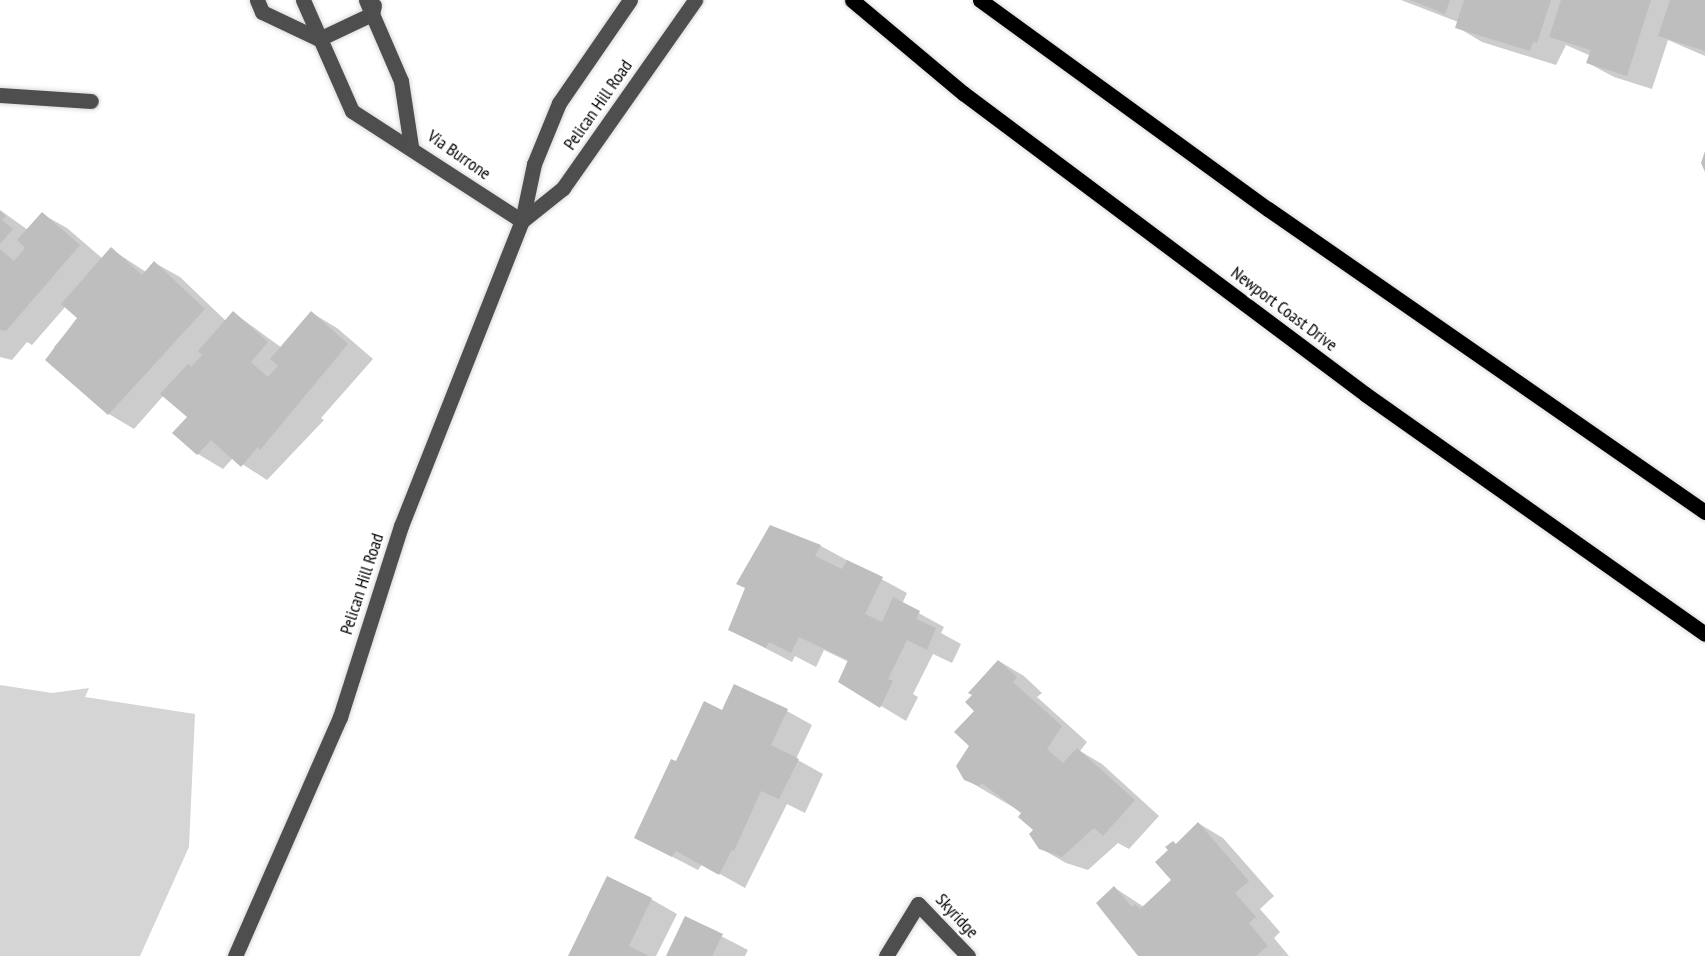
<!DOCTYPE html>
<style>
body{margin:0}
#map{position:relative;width:1705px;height:956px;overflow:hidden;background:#fff;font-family:"PT Sans Narrow",sans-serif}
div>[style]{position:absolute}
.green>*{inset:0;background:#d5d5d5}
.shadow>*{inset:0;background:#0003}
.building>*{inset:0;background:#bebebe}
.roads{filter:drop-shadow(0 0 2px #dbdbdb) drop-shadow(0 0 2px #dbdbdb)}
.minor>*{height:15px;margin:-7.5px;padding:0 7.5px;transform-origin:7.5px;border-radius:7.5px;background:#4e4e4e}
.major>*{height:15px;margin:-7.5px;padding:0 7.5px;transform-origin:7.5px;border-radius:7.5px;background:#000}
span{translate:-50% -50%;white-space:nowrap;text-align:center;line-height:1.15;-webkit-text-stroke:4.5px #fff;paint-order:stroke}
.street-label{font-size:18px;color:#000}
</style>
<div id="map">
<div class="green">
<i style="clip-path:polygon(0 685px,52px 693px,89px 688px,85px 697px,195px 714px,189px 847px,140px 956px,0 956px)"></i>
</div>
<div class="shadow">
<i style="clip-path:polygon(1401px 0,1705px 0,1705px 56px,1668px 40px,1652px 89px,1614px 77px,1588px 63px,1591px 56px,1566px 45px,1556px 65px,1482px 42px,1457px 27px,1458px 22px)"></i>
<i style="clip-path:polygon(0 210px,28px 230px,42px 214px,67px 228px,103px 259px,111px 249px,146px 272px,155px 263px,180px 277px,226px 321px,234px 313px,282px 348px,312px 313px,337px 328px,373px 359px,321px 418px,324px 420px,267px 480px,233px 458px,223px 469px,198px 454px,174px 433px,189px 417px,164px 395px,134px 429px,109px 414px,54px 347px,79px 318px,66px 306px,32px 345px,27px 342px,12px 360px,0 357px)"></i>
<i style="clip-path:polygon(771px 527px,821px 546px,907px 593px,902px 604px,944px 627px,941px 633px,961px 644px,952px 663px,933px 654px,913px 694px,918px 697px,906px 721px,840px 681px,849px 662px,824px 650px,816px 667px,795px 656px,792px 662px,730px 630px)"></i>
<i style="clip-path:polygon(999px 661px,1024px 676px,1042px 693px,1037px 697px,1087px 742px,1080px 751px,1102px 764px,1159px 816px,1129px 849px,1118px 843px,1088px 870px,1066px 863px,1040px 848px,1035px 830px,1023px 813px,965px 779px,976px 711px)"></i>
<i style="clip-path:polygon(787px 711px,812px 725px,796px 759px,823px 774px,805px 813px,787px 804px,745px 888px,702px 864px,698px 870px,636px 838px,676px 763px,722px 712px)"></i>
<i style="clip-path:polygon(1198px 823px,1223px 838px,1274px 896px,1260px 909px,1280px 932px,1274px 938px,1289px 956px,1142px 956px,1115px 888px,1144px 907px,1173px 880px,1157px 862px)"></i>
<i style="clip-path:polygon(651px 899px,677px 914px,656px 956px,569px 956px)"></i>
<i style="clip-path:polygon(686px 918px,748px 950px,745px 956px,668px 956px)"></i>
</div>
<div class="building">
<i style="clip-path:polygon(1410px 0,1450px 0,1445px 14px)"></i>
<i style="clip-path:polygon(1464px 0,1551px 0,1537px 43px,1533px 42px,1530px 51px,1455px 28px)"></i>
<i style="clip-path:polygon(1561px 0,1651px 0,1627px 76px,1586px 63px,1591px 50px,1549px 37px)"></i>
<i style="clip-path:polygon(1670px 0,1705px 0,1705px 51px,1658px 36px)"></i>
<i style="clip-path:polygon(1705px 151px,1705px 172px,1701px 163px)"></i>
<i style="clip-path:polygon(0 211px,6px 216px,2px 220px,13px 229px,0 244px)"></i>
<i style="clip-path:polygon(42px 212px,80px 245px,6px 331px,0 330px,0 249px,14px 261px,25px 248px,17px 240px)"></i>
<i style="clip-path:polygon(111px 247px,142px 275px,154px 261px,205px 309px,108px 415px,45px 360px,77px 318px,61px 304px)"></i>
<i style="clip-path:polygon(233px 311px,268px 342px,251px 362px,268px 377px,278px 366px,270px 359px,311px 311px,348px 344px,260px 450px,258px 447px,241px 467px,211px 440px,197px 455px,172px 433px,187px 417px,160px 394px,188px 364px,191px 367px,202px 355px,198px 351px)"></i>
<i style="clip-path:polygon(770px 525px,821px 545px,815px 556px,842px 569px,847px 560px,883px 577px,865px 614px,882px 622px,893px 597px,920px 611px,916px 619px,936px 628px,927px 650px,907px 640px,888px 679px,893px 681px,880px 708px,838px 682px,848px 660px,799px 637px,791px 653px,769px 642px,766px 648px,728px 630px,745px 588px,736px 584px)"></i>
<i style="clip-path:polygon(998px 660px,1017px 677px,1013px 682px,1062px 726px,1047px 749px,1063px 763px,1077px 748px,1135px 800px,1103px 836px,1094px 828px,1062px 857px,1039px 849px,1029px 834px,1033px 830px,1018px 817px,1021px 813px,982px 783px,979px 786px,964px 780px,956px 766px,969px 746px,954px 732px,974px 711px,965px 702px,972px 695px,968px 693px)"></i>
<i style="clip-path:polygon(734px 684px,788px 709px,771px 745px,799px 759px,779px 799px,761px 791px,734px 851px,732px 850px,719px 875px,676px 851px,672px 857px,634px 838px,671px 759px,676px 761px,704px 701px,722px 710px)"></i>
<i style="clip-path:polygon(1198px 822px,1249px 881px,1235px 893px,1256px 917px,1249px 923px,1268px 946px,1256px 956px,1138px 956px,1096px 903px,1114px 886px,1132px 907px,1135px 904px,1140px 909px,1171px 880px,1155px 862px,1168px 850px,1165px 847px,1173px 841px,1176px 844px)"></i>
<i style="clip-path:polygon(607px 876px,652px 898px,629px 946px,649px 956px,568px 956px)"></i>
<i style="clip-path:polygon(685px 916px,723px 934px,712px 956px,666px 956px)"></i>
</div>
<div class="roads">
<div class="minor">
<i style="left:257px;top:0;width:13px;rotate:67deg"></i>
<i style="left:262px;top:12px;width:63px;rotate:25.3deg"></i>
<i style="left:319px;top:39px;width:59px;rotate:-25.3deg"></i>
<i style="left:372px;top:14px;width:9px;rotate:-77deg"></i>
<i style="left:303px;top:0;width:121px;rotate:66.2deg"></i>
<i style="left:352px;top:111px;width:202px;rotate:32.9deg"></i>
<i style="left:366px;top:0;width:88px;rotate:66.6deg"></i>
<i style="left:401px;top:81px;width:66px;rotate:81.3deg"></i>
<i style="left:0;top:95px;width:91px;rotate:3.8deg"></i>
<i style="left:522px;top:221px;width:53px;rotate:-38.8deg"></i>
<i style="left:563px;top:188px;width:230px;rotate:-54.9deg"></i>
<i style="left:235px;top:956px;width:261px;rotate:-66.3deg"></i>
<i style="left:340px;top:717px;width:201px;rotate:-72.3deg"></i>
<i style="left:401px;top:526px;width:328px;rotate:-68.4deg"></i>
<i style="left:522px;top:221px;width:58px;rotate:-78.1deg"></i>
<i style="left:534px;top:164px;width:66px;rotate:-67.7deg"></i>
<i style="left:559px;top:103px;width:125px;rotate:-55.4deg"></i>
<i style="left:886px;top:956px;width:61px;rotate:-58.4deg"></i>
<i style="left:918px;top:904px;width:72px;rotate:46.1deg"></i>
</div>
<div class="major">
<i style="left:852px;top:0;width:145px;rotate:40deg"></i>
<i style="left:963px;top:93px;width:502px;rotate:36.82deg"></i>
<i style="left:1365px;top:394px;width:416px;rotate:35.2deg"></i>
<i style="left:980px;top:0;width:356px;rotate:36deg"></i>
<i style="left:1268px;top:209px;width:532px;rotate:34.74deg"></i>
</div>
</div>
<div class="street-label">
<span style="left:598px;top:105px;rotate:-55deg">Pelican Hill Road</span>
<span style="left:459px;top:155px;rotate:35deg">Via Burrone</span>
<span style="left:1284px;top:309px;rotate:37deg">Newport Coast Drive</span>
<span style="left:362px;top:584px;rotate:-72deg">Pelican Hill Road</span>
<span style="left:957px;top:916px;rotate:47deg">Skyridge</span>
</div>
</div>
